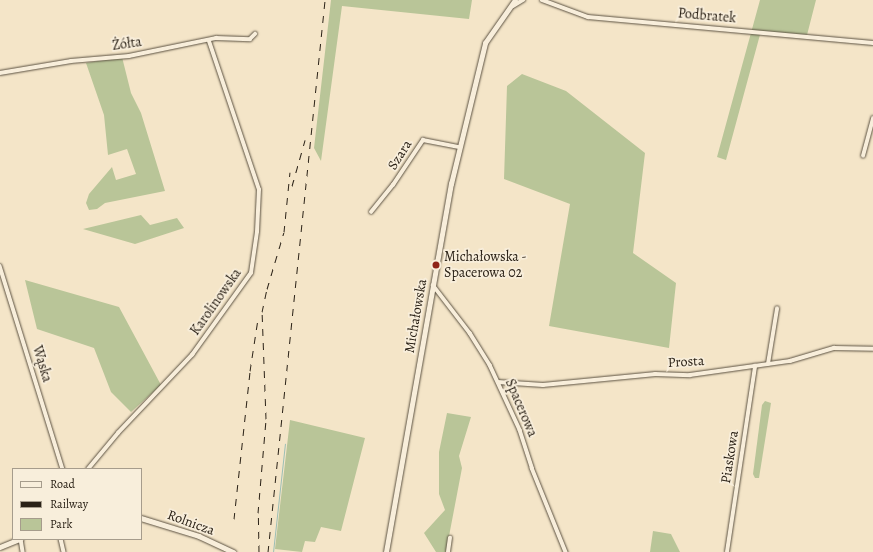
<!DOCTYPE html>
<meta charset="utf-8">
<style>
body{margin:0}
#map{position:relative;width:873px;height:552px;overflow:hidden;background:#f4e5c8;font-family:Alegreya,serif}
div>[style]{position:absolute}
.green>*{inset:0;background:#b9c598}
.stream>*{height:1px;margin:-0.5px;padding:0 0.5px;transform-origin:0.5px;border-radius:0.5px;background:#9cbfb5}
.roads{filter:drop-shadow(0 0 1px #5c5242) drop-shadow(0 0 1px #5c5242)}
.minor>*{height:3.5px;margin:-1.75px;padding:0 1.75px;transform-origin:1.75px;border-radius:1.75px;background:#f8eedb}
.tertiary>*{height:4.5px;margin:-2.25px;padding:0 2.25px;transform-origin:2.25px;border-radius:2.25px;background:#f8eedb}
.rail>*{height:1px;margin-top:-0.5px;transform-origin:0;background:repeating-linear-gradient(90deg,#2a2116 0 7px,transparent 0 14px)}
.dots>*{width:11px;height:11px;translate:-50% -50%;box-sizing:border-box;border:2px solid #f8eedb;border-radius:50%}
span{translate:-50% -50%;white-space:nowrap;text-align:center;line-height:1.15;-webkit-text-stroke:3.5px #f8eedb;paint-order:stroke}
.street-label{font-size:14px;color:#2a2116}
.poi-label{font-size:14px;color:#2a2116}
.left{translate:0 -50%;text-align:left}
.legend{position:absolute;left:12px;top:468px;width:130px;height:72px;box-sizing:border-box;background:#f8eedb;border:1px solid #a69c8c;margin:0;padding:5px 7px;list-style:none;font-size:12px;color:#2a2116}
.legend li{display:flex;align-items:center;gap:8px;height:20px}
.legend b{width:20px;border:1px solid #a69c8c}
</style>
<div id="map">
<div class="green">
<i style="clip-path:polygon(331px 0,472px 0,469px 19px,342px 6px,321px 161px,314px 148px)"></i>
<i style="clip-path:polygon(760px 0,816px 0,807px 35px,761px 31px,726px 160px,717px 157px)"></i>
<i style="clip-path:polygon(122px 57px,131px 93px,141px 113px,165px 191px,105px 203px,97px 209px,89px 210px,86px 203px,89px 194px,112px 167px,116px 180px,136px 174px,127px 149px,108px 155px,104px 115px,86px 63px)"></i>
<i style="clip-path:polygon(522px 74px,566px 91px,645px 153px,633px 253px,676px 283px,669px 348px,549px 326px,570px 204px,504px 179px,507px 86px)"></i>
<i style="clip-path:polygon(141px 215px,150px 225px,177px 218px,184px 228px,135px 244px,83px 229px)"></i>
<i style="clip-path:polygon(25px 280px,119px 307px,161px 385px,131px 412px,111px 392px,94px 348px,37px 329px)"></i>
<i style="clip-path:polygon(765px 401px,771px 403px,759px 478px,755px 478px,753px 474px,762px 405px)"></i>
<i style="clip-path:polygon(447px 413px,471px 417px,459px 456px,462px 468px,446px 552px,436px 552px,424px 533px,445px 510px,439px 494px,439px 452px)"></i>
<i style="clip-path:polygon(290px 420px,365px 438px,341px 531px,321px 527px,315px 542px,305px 541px,302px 552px,275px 549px)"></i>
<i style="clip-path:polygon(653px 531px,671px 534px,680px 552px,650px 552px)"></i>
</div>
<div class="stream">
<i style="left:273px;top:552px;width:109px;rotate:-83.7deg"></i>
</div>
<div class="roads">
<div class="minor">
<i style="left:542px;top:0;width:49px;rotate:20.3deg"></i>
<i style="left:588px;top:17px;width:286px;rotate:5.2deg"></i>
<i style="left:513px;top:6px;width:12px;rotate:-31deg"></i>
<i style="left:0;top:73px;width:72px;rotate:-9.6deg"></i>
<i style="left:71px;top:61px;width:58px;rotate:-4.9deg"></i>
<i style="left:129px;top:56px;width:89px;rotate:-11.7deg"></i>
<i style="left:216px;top:38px;width:34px;rotate:2deg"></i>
<i style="left:250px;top:39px;width:7px;rotate:-45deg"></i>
<i style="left:863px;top:156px;width:39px;rotate:-75deg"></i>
<i style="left:371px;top:212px;width:35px;rotate:-51deg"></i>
<i style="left:393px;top:185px;width:54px;rotate:-56.3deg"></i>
<i style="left:423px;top:140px;width:38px;rotate:11deg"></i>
<i style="left:0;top:266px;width:213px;rotate:72.8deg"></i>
<i style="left:433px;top:285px;width:61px;rotate:52.4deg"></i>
<i style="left:470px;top:333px;width:38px;rotate:58deg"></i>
<i style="left:490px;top:365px;width:72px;rotate:65.2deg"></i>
<i style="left:520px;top:430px;width:40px;rotate:72deg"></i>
<i style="left:532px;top:468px;width:91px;rotate:68deg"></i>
<i style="left:768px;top:364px;width:56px;rotate:-80.7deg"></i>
<i style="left:498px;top:382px;width:45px;rotate:3.8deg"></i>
<i style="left:543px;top:385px;width:113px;rotate:-5.6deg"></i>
<i style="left:655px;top:374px;width:35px;rotate:2deg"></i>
<i style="left:690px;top:375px;width:101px;rotate:-8deg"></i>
<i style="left:790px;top:361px;width:46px;rotate:-16.5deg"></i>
<i style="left:834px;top:348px;width:39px;rotate:1deg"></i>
<i style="left:88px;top:469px;width:47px;rotate:-50.2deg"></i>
<i style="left:118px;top:433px;width:108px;rotate:-46.5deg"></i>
<i style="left:192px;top:355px;width:101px;rotate:-54.3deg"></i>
<i style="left:251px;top:273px;width:41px;rotate:-81.7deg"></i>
<i style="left:257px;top:232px;width:42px;rotate:-87.3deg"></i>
<i style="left:259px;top:190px;width:157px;rotate:-108.6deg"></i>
<i style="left:21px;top:539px;width:13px;rotate:81deg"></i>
<i style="left:61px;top:539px;width:13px;rotate:77deg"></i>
<i style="left:448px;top:552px;width:14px;rotate:-82deg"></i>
<i style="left:727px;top:552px;width:188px;rotate:-81.4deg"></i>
</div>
<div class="tertiary">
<i style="left:141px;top:518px;width:61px;rotate:17.2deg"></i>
<i style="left:199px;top:536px;width:38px;rotate:25deg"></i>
<i style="left:0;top:547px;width:22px;rotate:-22deg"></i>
<i style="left:386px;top:552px;width:374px;rotate:-80deg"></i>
<i style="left:451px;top:184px;width:145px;rotate:-76.4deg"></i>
<i style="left:485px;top:43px;width:52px;rotate:-55.1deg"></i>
</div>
</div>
<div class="rail">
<i style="left:292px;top:186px;width:48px;rotate:-74.2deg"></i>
<i style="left:234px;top:519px;width:149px;rotate:-83.8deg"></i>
<i style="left:250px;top:371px;width:53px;rotate:-81.3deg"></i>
<i style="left:259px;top:552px;width:39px;rotate:-91deg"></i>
<i style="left:258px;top:513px;width:94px;rotate:-85.1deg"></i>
<i style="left:266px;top:419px;width:107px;rotate:-92.1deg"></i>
<i style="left:262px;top:312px;width:24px;rotate:-78deg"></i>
<i style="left:267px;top:289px;width:59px;rotate:-73.4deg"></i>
<i style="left:284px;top:232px;width:60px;rotate:-84.3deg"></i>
<i style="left:268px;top:552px;width:555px;rotate:-84.1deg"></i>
</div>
<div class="dots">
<i style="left:436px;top:265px;background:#8f2418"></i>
</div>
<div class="street-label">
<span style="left:707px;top:16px;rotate:5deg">Podbratek</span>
<span style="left:127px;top:44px;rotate:-8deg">Żółta</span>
<span style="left:400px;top:155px;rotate:-58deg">Szara</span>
<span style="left:216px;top:302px;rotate:-55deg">Karolinowska</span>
<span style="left:416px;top:316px;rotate:-80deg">Michałowska</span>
<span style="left:686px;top:362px;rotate:-3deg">Prosta</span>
<span style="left:42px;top:364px;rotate:73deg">Wąska</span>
<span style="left:521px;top:408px;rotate:67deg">Spacerowa</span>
<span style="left:730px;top:457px;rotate:-81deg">Piaskowa</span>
<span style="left:191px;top:523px;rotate:20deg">Rolnicza</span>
</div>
<div class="poi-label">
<span class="left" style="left:444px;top:265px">Michałowska -<br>Spacerowa 02</span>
</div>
<ul class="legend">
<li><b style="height:5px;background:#f8eedb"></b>Road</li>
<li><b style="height:5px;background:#2a2116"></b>Railway</li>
<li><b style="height:11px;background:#b9c598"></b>Park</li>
</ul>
</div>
